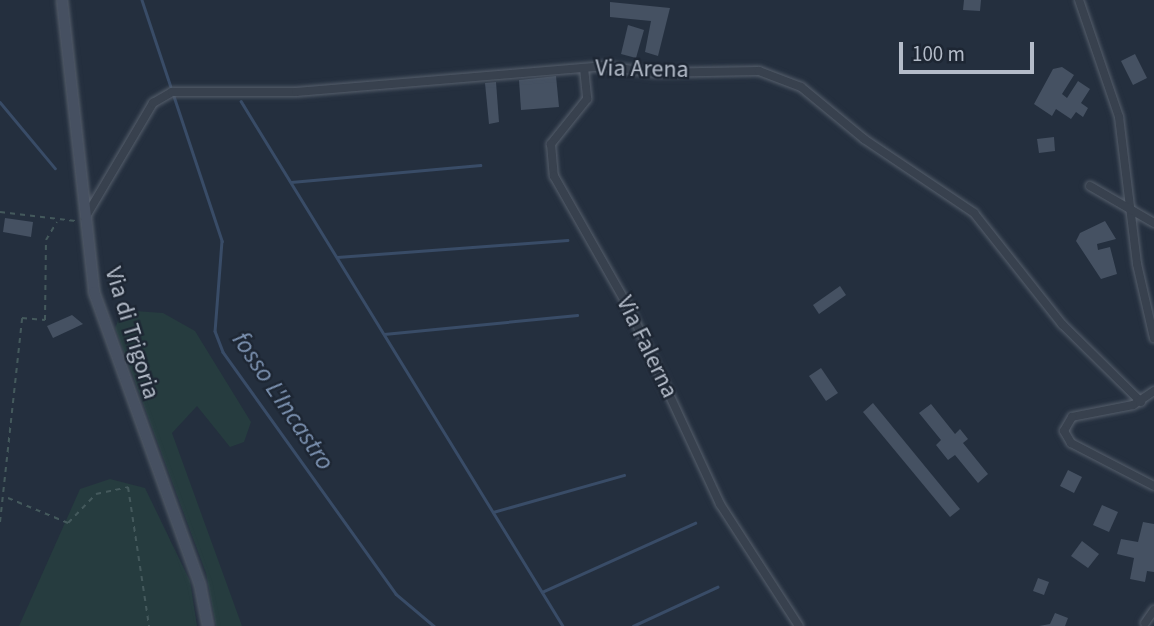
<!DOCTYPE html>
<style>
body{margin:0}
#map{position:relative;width:1154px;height:626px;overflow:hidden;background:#242f3e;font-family:"Source Sans 3",sans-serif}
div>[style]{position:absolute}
.green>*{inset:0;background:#263c3f}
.stream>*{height:2.5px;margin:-1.25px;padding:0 1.25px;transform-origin:1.25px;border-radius:1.25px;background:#394c67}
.building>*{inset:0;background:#455162}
.path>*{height:2px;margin-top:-1px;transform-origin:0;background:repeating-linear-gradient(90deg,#44595c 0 5px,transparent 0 10px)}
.roads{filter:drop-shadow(0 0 2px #565f6c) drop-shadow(0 0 2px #565f6c)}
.street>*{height:8px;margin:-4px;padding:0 4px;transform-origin:4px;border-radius:4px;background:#38414e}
.secondary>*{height:10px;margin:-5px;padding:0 5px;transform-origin:5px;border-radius:5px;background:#465061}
span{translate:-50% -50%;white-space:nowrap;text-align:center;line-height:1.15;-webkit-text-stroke:5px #1d2633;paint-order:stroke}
.street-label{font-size:24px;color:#b4bcc9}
.water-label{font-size:26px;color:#7c92b1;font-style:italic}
.scale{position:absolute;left:899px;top:42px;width:135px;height:32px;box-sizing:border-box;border:4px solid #b4bcc9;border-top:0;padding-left:9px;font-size:21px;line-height:24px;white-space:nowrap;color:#b4bcc9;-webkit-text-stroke:5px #1d2633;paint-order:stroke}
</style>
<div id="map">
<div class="green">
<i style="clip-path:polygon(135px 311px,163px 313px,195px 331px,251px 422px,244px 442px,230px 447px,197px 406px,172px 433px,242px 626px,216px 626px,206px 573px,115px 328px,120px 316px)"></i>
<i style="clip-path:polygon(110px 479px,145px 488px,190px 581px,197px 626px,19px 626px,80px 489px)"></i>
</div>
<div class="stream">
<i style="left:142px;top:0;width:254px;rotate:71.6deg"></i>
<i style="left:222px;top:241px;width:90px;rotate:94.4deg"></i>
<i style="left:215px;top:331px;width:22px;rotate:69deg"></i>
<i style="left:223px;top:352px;width:297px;rotate:54.4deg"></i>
<i style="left:396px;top:594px;width:50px;rotate:40.1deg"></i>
<i style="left:241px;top:101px;width:616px;rotate:58.48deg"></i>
<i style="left:0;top:102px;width:86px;rotate:50.2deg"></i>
<i style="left:291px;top:182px;width:190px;rotate:-5.1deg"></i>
<i style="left:337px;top:257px;width:231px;rotate:-4.2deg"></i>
<i style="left:384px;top:334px;width:194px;rotate:-5.6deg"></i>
<i style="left:493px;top:512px;width:136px;rotate:-15.8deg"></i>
<i style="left:542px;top:592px;width:168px;rotate:-24.3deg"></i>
<i style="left:633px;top:626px;width:93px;rotate:-24.9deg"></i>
</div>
<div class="building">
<i style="clip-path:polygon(964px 0,981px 0,980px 11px,963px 10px)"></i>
<i style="clip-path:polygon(610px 2px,670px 8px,658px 56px,645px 52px,651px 21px,610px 17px)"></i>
<i style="clip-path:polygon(628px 25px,644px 30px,636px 58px,621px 54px)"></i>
<i style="clip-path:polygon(1135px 54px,1147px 78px,1133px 85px,1121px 61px)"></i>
<i style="clip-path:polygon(1062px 67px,1074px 75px,1062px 94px,1067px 98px,1078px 81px,1090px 89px,1081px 103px,1088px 108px,1083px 117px,1076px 112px,1071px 119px,1056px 109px,1052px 116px,1034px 104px,1053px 69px)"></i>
<i style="clip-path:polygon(556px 76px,559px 107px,521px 110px,519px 80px)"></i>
<i style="clip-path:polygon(496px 82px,499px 122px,489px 124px,485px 83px)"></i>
<i style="clip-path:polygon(1054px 137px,1055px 151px,1039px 153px,1037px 139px)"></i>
<i style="clip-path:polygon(5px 218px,33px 222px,31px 237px,3px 232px)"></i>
<i style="clip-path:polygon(1105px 221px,1116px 239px,1097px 244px,1098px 250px,1110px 247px,1117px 274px,1101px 279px,1076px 241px,1080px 233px)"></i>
<i style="clip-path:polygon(840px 286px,846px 295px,819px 314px,813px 305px)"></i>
<i style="clip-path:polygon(72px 315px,83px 324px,53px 338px,47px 326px)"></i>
<i style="clip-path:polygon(821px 368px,838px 393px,826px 401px,809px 376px)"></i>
<i style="clip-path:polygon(873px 403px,960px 509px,950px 517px,863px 412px)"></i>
<i style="clip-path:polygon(931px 404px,955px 434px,960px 429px,968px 439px,963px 443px,988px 474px,978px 483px,955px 455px,948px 460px,936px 445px,941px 440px,919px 413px)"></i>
<i style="clip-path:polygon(1068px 470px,1082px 477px,1074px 493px,1060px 486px)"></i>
<i style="clip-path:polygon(1102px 505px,1118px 512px,1109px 532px,1093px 525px)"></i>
<i style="clip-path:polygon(1143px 522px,1154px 524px,1154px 572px,1147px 571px,1145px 582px,1130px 579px,1134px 558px,1117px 554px,1121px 539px,1138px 542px)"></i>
<i style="clip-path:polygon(1082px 541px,1099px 554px,1088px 568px,1071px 556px)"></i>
<i style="clip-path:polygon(1038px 578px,1049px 582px,1044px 595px,1033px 591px)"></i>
<i style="clip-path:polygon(1055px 613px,1068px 618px,1065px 626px,1039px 626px,1050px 624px)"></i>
</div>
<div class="path">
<i style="left:0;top:212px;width:76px;rotate:6.8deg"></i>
<i style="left:8px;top:498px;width:65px;rotate:22.6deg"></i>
<i style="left:68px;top:523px;width:40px;rotate:-46deg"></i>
<i style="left:96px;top:494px;width:33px;rotate:-12deg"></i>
<i style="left:128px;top:487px;width:141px;rotate:81.4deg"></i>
<i style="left:0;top:522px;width:205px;rotate:-83.8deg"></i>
<i style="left:22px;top:318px;width:23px;rotate:5deg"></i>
<i style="left:45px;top:320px;width:80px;rotate:-89.3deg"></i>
<i style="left:46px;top:240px;width:21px;rotate:-59deg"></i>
</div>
<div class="roads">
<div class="street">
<i style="left:1079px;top:0;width:124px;rotate:71.1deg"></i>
<i style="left:1119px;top:117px;width:148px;rotate:83deg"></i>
<i style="left:1137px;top:264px;width:76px;rotate:77.1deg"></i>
<i style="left:584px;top:68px;width:31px;rotate:84deg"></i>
<i style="left:587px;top:99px;width:58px;rotate:128.7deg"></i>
<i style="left:551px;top:144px;width:32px;rotate:85deg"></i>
<i style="left:554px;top:176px;width:154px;rotate:60.4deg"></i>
<i style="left:630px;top:310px;width:214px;rotate:65.1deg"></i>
<i style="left:720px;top:504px;width:145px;rotate:57.1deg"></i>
<i style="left:1090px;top:186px;width:74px;rotate:30deg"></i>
<i style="left:85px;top:218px;width:134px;rotate:-59.4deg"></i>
<i style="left:153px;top:103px;width:22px;rotate:-30deg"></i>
<i style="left:172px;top:92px;width:124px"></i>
<i style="left:296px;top:92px;width:308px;rotate:-4.8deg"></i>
<i style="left:603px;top:66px;width:53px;rotate:7.5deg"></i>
<i style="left:656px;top:73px;width:103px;rotate:-1.1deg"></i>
<i style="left:759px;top:71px;width:45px;rotate:20.9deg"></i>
<i style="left:801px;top:87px;width:82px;rotate:39.5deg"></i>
<i style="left:864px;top:139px;width:133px;rotate:33.9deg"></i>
<i style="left:974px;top:213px;width:142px;rotate:51.6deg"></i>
<i style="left:1062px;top:324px;width:111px;rotate:44.6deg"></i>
<i style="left:1154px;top:391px;width:25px;rotate:146deg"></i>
<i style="left:1133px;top:405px;width:62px;rotate:168.9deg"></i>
<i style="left:1072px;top:417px;width:16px;rotate:120deg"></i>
<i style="left:1064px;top:431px;width:14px;rotate:60deg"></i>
<i style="left:1071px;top:443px;width:93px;rotate:27.4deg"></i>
<i style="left:1145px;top:623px;width:16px;rotate:-55deg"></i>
</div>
<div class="secondary">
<i style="left:62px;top:0;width:294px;rotate:83.7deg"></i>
<i style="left:94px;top:292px;width:312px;rotate:70.1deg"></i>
<i style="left:200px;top:585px;width:42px;rotate:79deg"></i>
</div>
</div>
<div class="street-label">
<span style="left:642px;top:69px;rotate:1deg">Via Arena</span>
<span style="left:132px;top:333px;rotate:73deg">Via di Trigoria</span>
<span style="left:647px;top:347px;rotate:64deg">Via Falerna</span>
</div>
<div class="water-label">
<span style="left:283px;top:401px;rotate:56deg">fosso L'Incastro</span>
</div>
<div class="scale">100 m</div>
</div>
